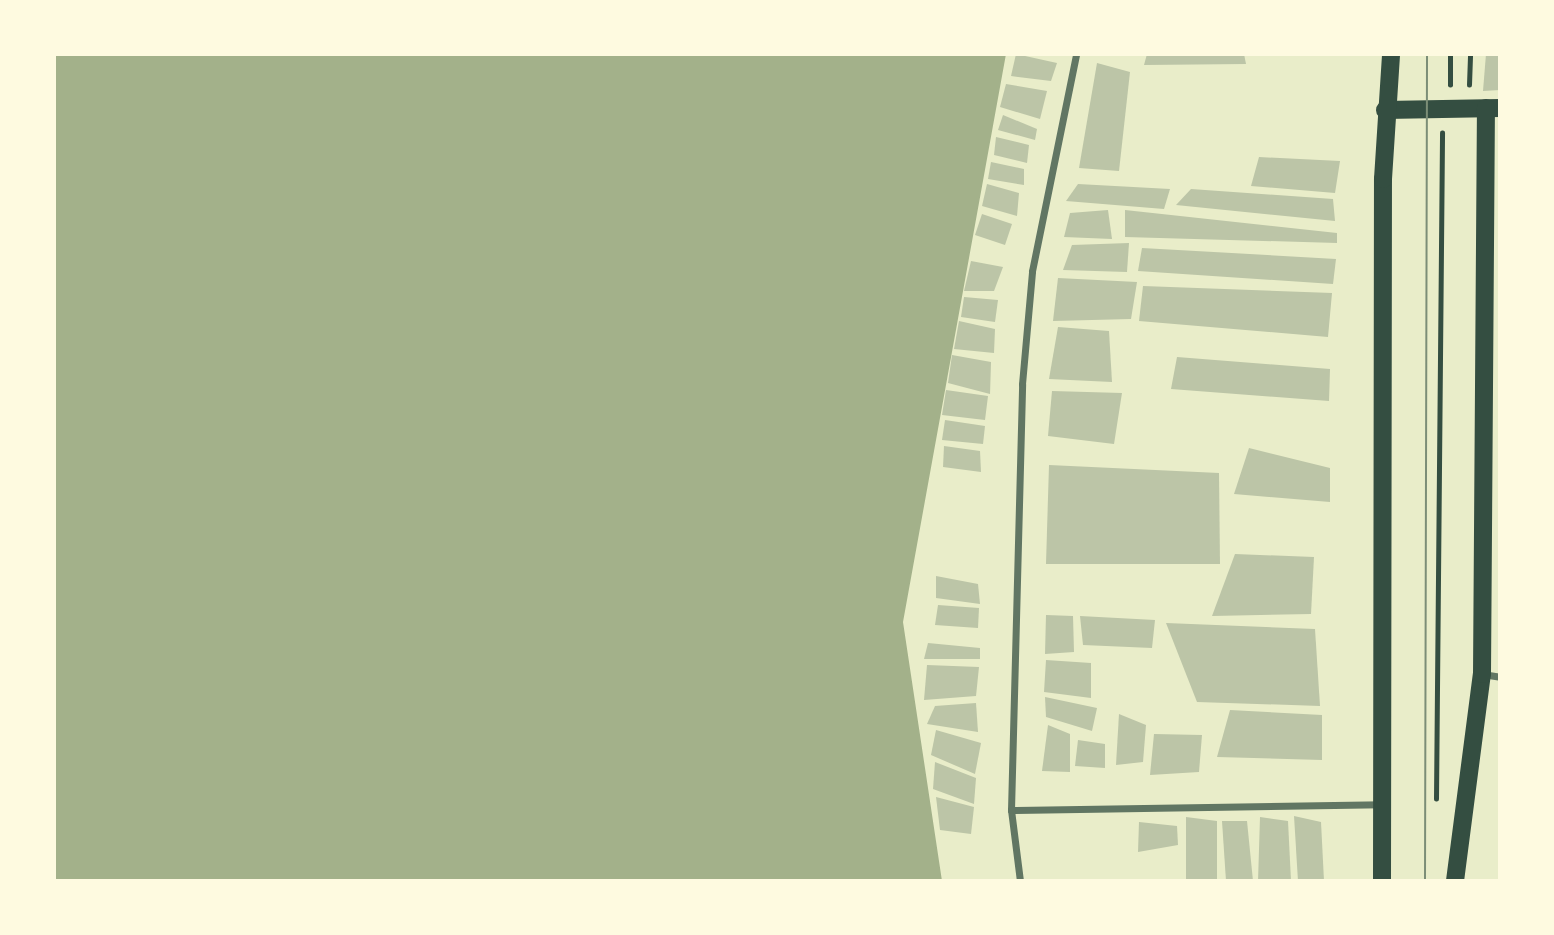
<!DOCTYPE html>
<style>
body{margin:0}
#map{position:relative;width:1554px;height:935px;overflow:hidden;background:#e9edc9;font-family:Barlow,sans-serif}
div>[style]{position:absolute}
.water>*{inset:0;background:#a3b18a}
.building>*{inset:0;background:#bcc5a7}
.path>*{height:4.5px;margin:-2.25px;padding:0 2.25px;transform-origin:2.25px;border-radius:2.25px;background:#344e41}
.minor>*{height:7px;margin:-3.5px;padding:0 3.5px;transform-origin:3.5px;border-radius:3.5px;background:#617663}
.primary>*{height:18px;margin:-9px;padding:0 9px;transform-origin:9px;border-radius:9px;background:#344e41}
.tram>*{height:2px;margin:-1px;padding:0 1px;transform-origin:1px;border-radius:1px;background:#7c8e77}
span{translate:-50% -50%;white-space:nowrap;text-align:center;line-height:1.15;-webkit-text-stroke:5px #fefae0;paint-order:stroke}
.frame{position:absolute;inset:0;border:56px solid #fefae0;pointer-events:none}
</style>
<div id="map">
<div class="water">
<i style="clip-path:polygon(54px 54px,1006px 54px,903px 622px,942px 881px,54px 881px)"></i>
</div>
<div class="building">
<i style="clip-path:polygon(1016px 54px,1057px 63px,1051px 81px,1011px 76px)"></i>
<i style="clip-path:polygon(1147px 54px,1244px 54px,1246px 64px,1144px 65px)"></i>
<i style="clip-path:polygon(1486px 54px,1500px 54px,1500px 90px,1483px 91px)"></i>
<i style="clip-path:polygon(1097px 63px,1130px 72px,1119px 171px,1079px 168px)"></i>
<i style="clip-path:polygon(1006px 84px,1047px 91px,1040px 119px,1000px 107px)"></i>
<i style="clip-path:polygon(1003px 115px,1037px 129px,1035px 140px,998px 130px)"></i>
<i style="clip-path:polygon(996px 137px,1029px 145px,1027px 163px,994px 155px)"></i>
<i style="clip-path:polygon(1259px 157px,1340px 161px,1335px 193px,1251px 186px)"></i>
<i style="clip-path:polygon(991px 162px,1024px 169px,1024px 185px,988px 179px)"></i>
<i style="clip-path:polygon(987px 184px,1019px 193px,1017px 216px,982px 206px)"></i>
<i style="clip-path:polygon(1078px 184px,1170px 189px,1164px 209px,1066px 201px)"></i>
<i style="clip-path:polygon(1191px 189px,1333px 199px,1335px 221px,1176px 205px)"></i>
<i style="clip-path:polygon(1108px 210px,1112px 239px,1064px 237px,1070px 213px)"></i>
<i style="clip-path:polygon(1125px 210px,1337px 233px,1337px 243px,1125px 237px)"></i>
<i style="clip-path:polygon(982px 214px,1012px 224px,1005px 245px,975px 235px)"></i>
<i style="clip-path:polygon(1129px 243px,1127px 272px,1063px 270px,1072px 245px)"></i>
<i style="clip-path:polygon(1142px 248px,1336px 259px,1333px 284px,1138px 271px)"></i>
<i style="clip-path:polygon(971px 261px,1003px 267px,994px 291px,964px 291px)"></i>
<i style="clip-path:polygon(1058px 278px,1137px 282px,1131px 319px,1053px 321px)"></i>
<i style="clip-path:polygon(1143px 286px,1332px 293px,1328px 337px,1139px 321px)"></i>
<i style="clip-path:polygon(964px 297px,998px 300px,995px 322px,961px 317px)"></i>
<i style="clip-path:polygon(959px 321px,995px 329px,994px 353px,954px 349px)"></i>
<i style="clip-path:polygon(1058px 327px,1109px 331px,1112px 382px,1049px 379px)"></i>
<i style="clip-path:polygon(952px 355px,991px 362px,990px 394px,948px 383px)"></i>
<i style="clip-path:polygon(1177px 357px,1330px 369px,1329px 401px,1171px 389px)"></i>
<i style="clip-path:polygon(946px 390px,988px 396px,985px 420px,942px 415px)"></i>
<i style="clip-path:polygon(1052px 391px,1122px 393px,1114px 444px,1048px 436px)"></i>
<i style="clip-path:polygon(945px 420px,985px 426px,983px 444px,942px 440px)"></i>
<i style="clip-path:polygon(944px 446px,980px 451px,981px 472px,943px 467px)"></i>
<i style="clip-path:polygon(1249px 448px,1330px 468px,1330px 502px,1234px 494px)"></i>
<i style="clip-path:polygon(1049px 465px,1219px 473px,1220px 564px,1046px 564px)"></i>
<i style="clip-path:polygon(1235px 554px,1314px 557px,1311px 614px,1212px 616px)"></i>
<i style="clip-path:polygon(936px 576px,978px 584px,980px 604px,936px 598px)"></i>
<i style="clip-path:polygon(938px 605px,979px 608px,978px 628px,935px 625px)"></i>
<i style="clip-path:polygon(1046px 615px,1073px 616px,1074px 652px,1045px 654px)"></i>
<i style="clip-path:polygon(1080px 616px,1155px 620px,1152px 648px,1083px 645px)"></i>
<i style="clip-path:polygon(1166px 623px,1315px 629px,1320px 706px,1197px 702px)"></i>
<i style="clip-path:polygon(928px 643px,980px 648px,980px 659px,924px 659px)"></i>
<i style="clip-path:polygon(1046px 660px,1091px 663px,1091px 698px,1044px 692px)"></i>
<i style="clip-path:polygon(927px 665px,979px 667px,976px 696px,924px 700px)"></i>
<i style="clip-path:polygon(1045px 697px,1097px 708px,1092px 731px,1046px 717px)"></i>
<i style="clip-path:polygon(976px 703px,978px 732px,927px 724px,935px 706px)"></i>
<i style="clip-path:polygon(1230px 710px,1322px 715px,1322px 760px,1217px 757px)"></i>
<i style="clip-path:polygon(1119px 714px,1146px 725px,1143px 762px,1116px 765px)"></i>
<i style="clip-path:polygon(1048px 725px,1070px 734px,1070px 772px,1042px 771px)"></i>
<i style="clip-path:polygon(936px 730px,981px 743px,975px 774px,931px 755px)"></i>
<i style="clip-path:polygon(1154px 734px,1202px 735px,1199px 772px,1150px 775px)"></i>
<i style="clip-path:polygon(1078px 740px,1105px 744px,1105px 768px,1075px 766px)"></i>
<i style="clip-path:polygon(935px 762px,976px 778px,974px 804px,933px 789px)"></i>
<i style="clip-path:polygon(936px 797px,974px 807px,971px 834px,940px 830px)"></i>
<i style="clip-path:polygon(1294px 816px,1321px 822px,1324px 881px,1298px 881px)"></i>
<i style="clip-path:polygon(1186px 817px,1217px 821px,1217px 881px,1186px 881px)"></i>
<i style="clip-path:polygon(1260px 817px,1288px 821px,1291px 881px,1258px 881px)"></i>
<i style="clip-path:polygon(1222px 821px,1247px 821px,1253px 881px,1226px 881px)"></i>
<i style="clip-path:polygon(1139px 822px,1177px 826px,1178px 845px,1138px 852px)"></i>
</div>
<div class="path">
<i style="left:1450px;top:85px;width:31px;rotate:-90deg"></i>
<i style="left:1469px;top:85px;width:31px;rotate:-88deg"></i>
<i style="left:1436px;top:799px;width:666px;rotate:-89.48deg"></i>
</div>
<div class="minor">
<i style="left:1482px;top:674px;width:18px;rotate:9deg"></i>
<i style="left:1011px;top:810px;width:371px;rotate:-0.9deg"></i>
<i style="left:1020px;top:881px;width:72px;rotate:-97.2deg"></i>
<i style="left:1011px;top:810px;width:426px;rotate:-88.5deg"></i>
<i style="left:1022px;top:384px;width:113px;rotate:-84.9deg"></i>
<i style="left:1032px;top:271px;width:221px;rotate:-78.5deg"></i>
</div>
<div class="primary">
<i style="left:1385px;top:110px;width:115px;rotate:-1deg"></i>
<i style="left:1382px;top:881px;width:702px;rotate:-89.92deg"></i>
<i style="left:1383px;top:179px;width:125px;rotate:-86.3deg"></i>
<i style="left:1455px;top:881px;width:209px;rotate:-82.6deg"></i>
<i style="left:1482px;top:674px;width:566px;rotate:-89.6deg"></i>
</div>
<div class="tram">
<i style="left:1425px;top:881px;width:827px;rotate:-89.86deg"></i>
</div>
<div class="frame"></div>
</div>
